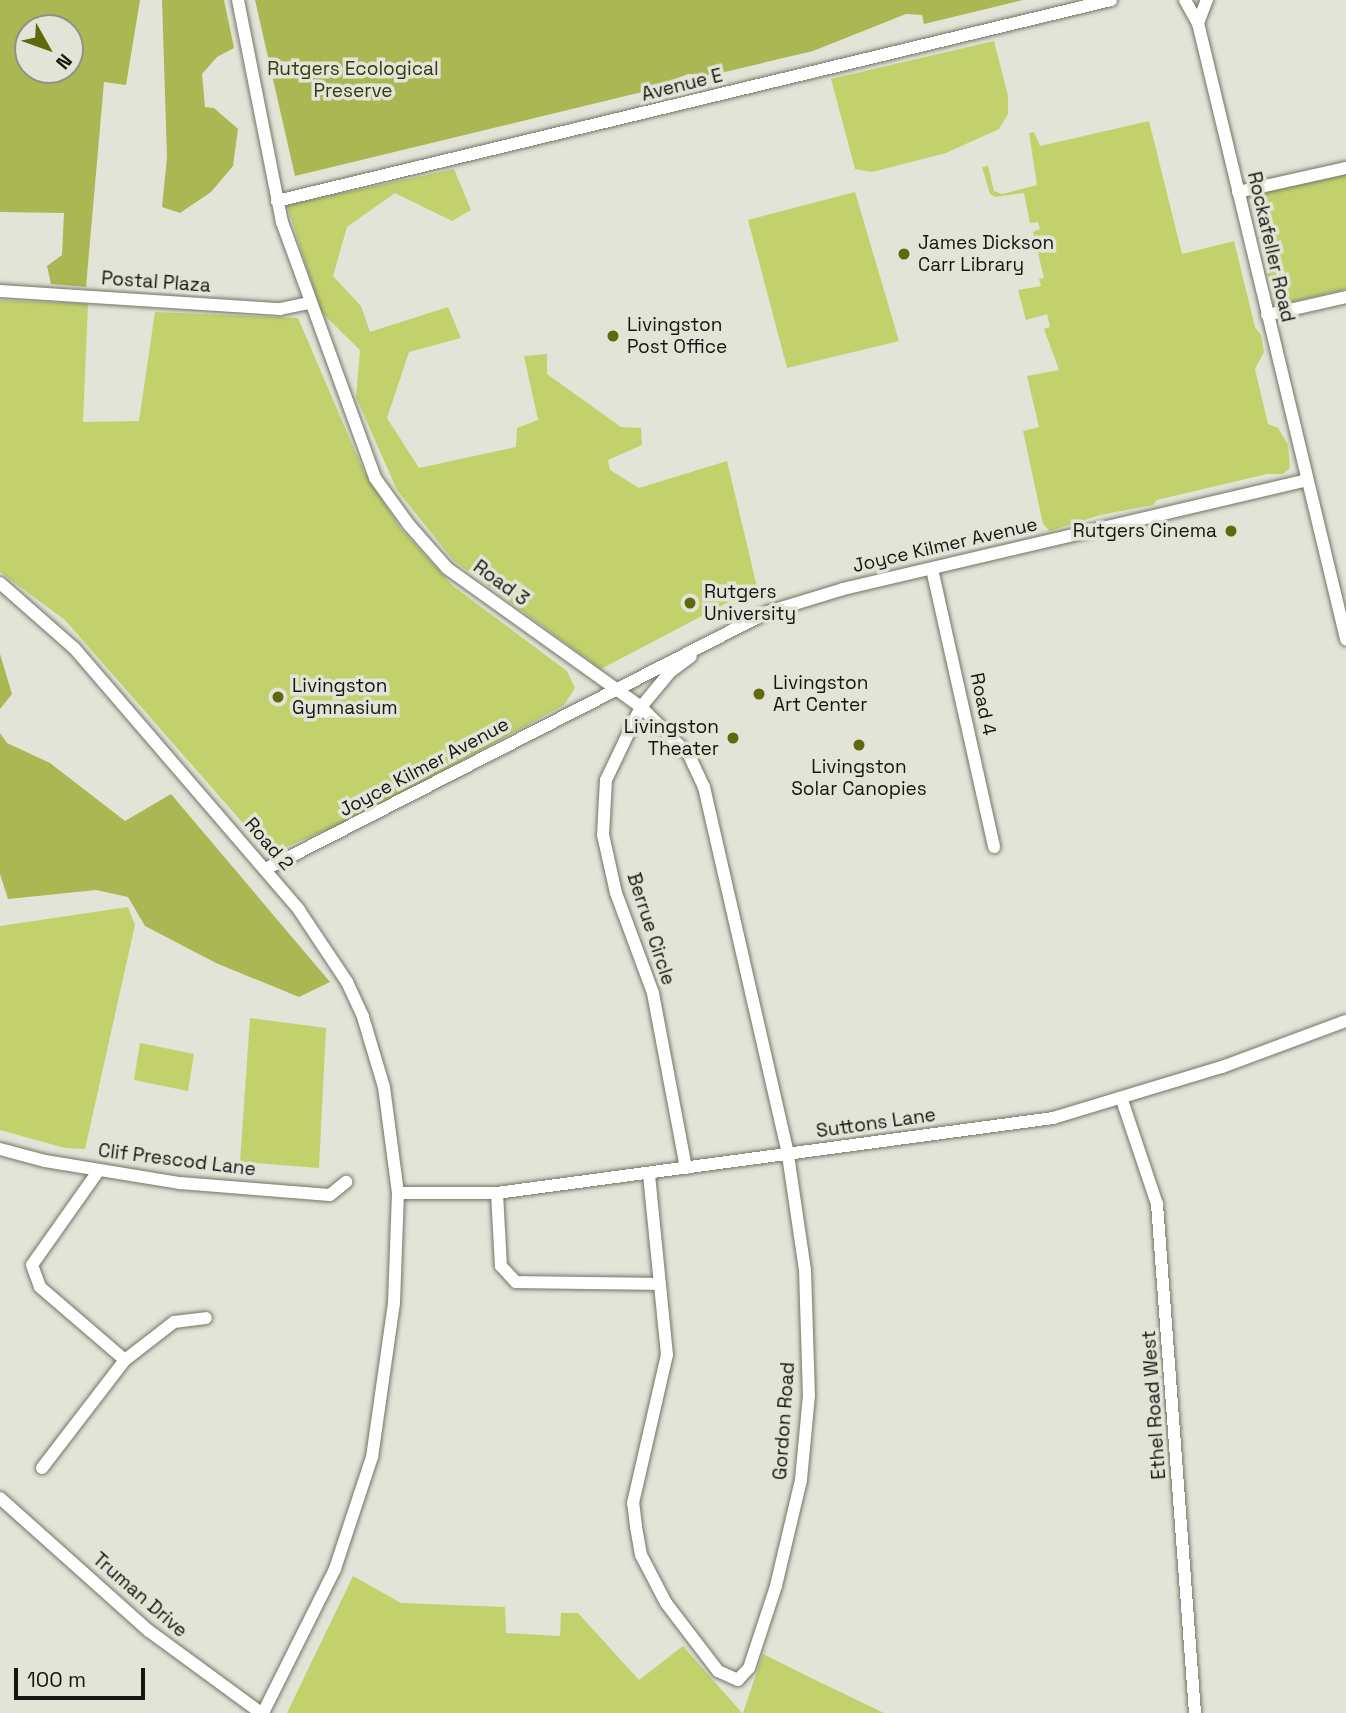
<!DOCTYPE html>
<style>
body{margin:0}
#map{position:relative;width:1346px;height:1713px;overflow:hidden;background:#e1e4d6;font-family:"Space Grotesk",sans-serif}
div>[style]{position:absolute}
.green>*{inset:0;background:#c3d16d}
.forest>*{inset:0;background:#aab753}
.roads{filter:drop-shadow(0 0 2px #727468) drop-shadow(0 0 2px #727468)}
.minor>*{height:12px;margin:-6px;padding:0 6px;transform-origin:6px;border-radius:6px;background:#fff}
.dots>*{width:19px;height:19px;translate:-50% -50%;box-sizing:border-box;border:4px solid #e1e4d6;border-radius:50%}
span{translate:-50% -50%;white-space:nowrap;text-align:center;line-height:1.15;-webkit-text-stroke:7px #e1e4d6;paint-order:stroke}
.park-label{font-size:19px;color:#34390e}
.street-label{font-size:19px;color:#151611}
.poi-label{font-size:19px;color:#151611}
.left{translate:0 -50%;text-align:left}
.right{translate:-100% -50%;text-align:right}
.north{position:absolute;left:14px;top:14px;width:70px;height:70px;box-sizing:border-box;background:#e1e4d6;border:2px solid #8f9287;border-radius:50%;rotate:130deg;font-size:19px;font-weight:700;line-height:28px;text-align:center;color:#151611}
.north::after{content:'';display:block;margin:auto;width:24px;height:32px;background:#5f680b;clip-path:polygon(50% 0,100% 100%,50% 72%,0 100%)}
.scale{position:absolute;left:14px;top:1668px;width:131px;height:32px;box-sizing:border-box;border:4px solid #151611;border-top:0;padding-left:9px;font-size:21px;line-height:24px;white-space:nowrap;color:#151611;-webkit-text-stroke:5px #e1e4d6;paint-order:stroke}
</style>
<div id="map">
<div class="green">
<i style="clip-path:polygon(994px 41px,1008px 96px,1008px 114px,999px 129px,946px 153px,872px 172px,855px 169px,831px 79px)"></i>
<i style="clip-path:polygon(1149px 121px,1182px 254px,1234px 241px,1255px 327px,1261px 335px,1264px 352px,1255px 369px,1268px 424px,1278px 428px,1288px 445px,1290px 468px,1283px 474px,1267px 474px,1157px 500px,1153px 505px,1100px 515px,1050px 531px,1043px 524px,1023px 431px,1039px 427px,1027px 376px,1059px 370px,1044px 329px,1050px 327px,1047px 314px,1026px 320px,1018px 290px,1041px 286px,1039px 279px,1044px 278px,1033px 232px,1040px 229px,1038px 222px,1030px 223px,1024px 193px,995px 197px,990px 194px,982px 167px,988px 166px,994px 191px,1002px 194px,1037px 185px,1029px 133px,1034px 132px,1040px 146px)"></i>
<i style="clip-path:polygon(454px 169px,471px 210px,452px 221px,395px 193px,347px 227px,333px 276px,361px 306px,370px 332px,448px 307px,461px 338px,409px 352px,387px 418px,419px 468px,516px 447px,517px 428px,538px 420px,524px 356px,547px 354px,547px 374px,621px 427px,641px 428px,642px 445px,608px 460px,610px 470px,639px 488px,727px 461px,757px 587px,601px 669px,453px 560px,397px 490px,356px 397px,360px 350px,321px 312px,287px 205px)"></i>
<i style="clip-path:polygon(1346px 174px,1346px 289px,1275px 306px,1251px 200px,1254px 195px)"></i>
<i style="clip-path:polygon(855px 192px,899px 341px,787px 368px,748px 220px)"></i>
<i style="clip-path:polygon(0 300px,88px 304px,83px 422px,139px 421px,155px 312px,298px 318px,364px 472px,401px 529px,453px 586px,567px 671px,575px 688px,564px 705px,370px 811px,270px 854px,65px 620px,0 572px)"></i>
<i style="clip-path:polygon(128px 907px,135px 925px,85px 1149px,65px 1148px,0 1130px,0 926px)"></i>
<i style="clip-path:polygon(250px 1018px,326px 1028px,319px 1168px,240px 1162px)"></i>
<i style="clip-path:polygon(140px 1043px,194px 1054px,188px 1091px,134px 1080px)"></i>
<i style="clip-path:polygon(353px 1576px,401px 1603px,505px 1607px,506px 1633px,560px 1636px,561px 1613px,578px 1613px,639px 1680px,683px 1646px,742px 1713px,287px 1713px)"></i>
<i style="clip-path:polygon(763px 1654px,807px 1676px,884px 1713px,743px 1713px)"></i>
</div>
<div class="forest">
<i style="clip-path:polygon(evenodd,0 0,140px 0,126px 85px,104px 82px,86px 287px,51px 284px,47px 266px,62px 255px,64px 213px,0 212px,0 0,28px 28px,70px 28px,70px 70px,28px 70px,28px 28px)"></i>
<i style="clip-path:polygon(162px 0,224px 0,234px 48px,217px 57px,202px 74px,205px 107px,214px 108px,238px 129px,233px 166px,211px 192px,180px 213px,162px 207px,167px 157px)"></i>
<i style="clip-path:polygon(255px 0,1023px 0,924px 24px,922px 15px,906px 14px,813px 51px,712px 75px,688px 74px,642px 92px,295px 176px)"></i>
<i style="clip-path:polygon(0 654px,12px 694px,0 709px)"></i>
<i style="clip-path:polygon(0 733px,7px 743px,50px 763px,125px 821px,171px 794px,330px 982px,299px 997px,216px 963px,145px 926px,128px 897px,96px 890px,8px 899px,0 874px)"></i>
</div>
<div class="roads">
<div class="minor">
<i style="left:238px;top:0;width:226px;rotate:78.8deg"></i>
<i style="left:282px;top:222px;width:272px;rotate:70deg"></i>
<i style="left:375px;top:478px;width:58px;rotate:54.1deg"></i>
<i style="left:409px;top:525px;width:57px;rotate:48.5deg"></i>
<i style="left:447px;top:568px;width:239px;rotate:35.6deg"></i>
<i style="left:641px;top:707px;width:68px;rotate:45deg"></i>
<i style="left:689px;top:755px;width:35px;rotate:65deg"></i>
<i style="left:704px;top:787px;width:377px;rotate:77.1deg"></i>
<i style="left:788px;top:1155px;width:116px;rotate:81.6deg"></i>
<i style="left:805px;top:1270px;width:125px;rotate:88.2deg"></i>
<i style="left:809px;top:1395px;width:85px;rotate:95.4deg"></i>
<i style="left:801px;top:1480px;width:109px;rotate:103.3deg"></i>
<i style="left:776px;top:1586px;width:86px;rotate:108.2deg"></i>
<i style="left:749px;top:1668px;width:16px;rotate:133deg"></i>
<i style="left:738px;top:1680px;width:22px;rotate:-156deg"></i>
<i style="left:718px;top:1671px;width:86px;rotate:-127.4deg"></i>
<i style="left:666px;top:1603px;width:54px;rotate:-117.5deg"></i>
<i style="left:641px;top:1555px;width:29px;rotate:-100deg"></i>
<i style="left:636px;top:1526px;width:23px;rotate:-97deg"></i>
<i style="left:633px;top:1503px;width:152px;rotate:-77.1deg"></i>
<i style="left:667px;top:1355px;width:181px;rotate:-95.7deg"></i>
<i style="left:1185px;top:0;width:26px;rotate:61deg"></i>
<i style="left:1198px;top:23px;width:634px;rotate:76.49deg"></i>
<i style="left:1198px;top:23px;width:25px;rotate:-69deg"></i>
<i style="left:1238px;top:192px;width:111px;rotate:-12.5deg"></i>
<i style="left:277px;top:201px;width:858px;rotate:-13.55deg"></i>
<i style="left:0;top:291px;width:281px;rotate:3.7deg"></i>
<i style="left:280px;top:309px;width:30px;rotate:-12deg"></i>
<i style="left:1267px;top:315px;width:81px;rotate:-12.8deg"></i>
<i style="left:932px;top:569px;width:285px;rotate:77.4deg"></i>
<i style="left:0;top:583px;width:98px;rotate:41.3deg"></i>
<i style="left:74px;top:648px;width:345px;rotate:49.3deg"></i>
<i style="left:299px;top:910px;width:87px;rotate:56.3deg"></i>
<i style="left:347px;top:982px;width:38px;rotate:65deg"></i>
<i style="left:363px;top:1017px;width:73px;rotate:73.3deg"></i>
<i style="left:384px;top:1087px;width:107px;rotate:82.5deg"></i>
<i style="left:398px;top:1193px;width:110px;rotate:92.1deg"></i>
<i style="left:394px;top:1303px;width:156px;rotate:98.1deg"></i>
<i style="left:372px;top:1457px;width:118px;rotate:108.3deg"></i>
<i style="left:335px;top:1569px;width:161px;rotate:116.6deg"></i>
<i style="left:266px;top:869px;width:564px;rotate:-27.11deg"></i>
<i style="left:768px;top:612px;width:78px;rotate:-17deg"></i>
<i style="left:843px;top:589px;width:476px;rotate:-13.2deg"></i>
<i style="left:1122px;top:1100px;width:110px;rotate:71.4deg"></i>
<i style="left:1157px;top:1204px;width:510px;rotate:85.73deg"></i>
<i style="left:0;top:1149px;width:47px;rotate:14.9deg"></i>
<i style="left:45px;top:1161px;width:137px;rotate:9.3deg"></i>
<i style="left:180px;top:1183px;width:150px;rotate:4.6deg"></i>
<i style="left:330px;top:1195px;width:21px;rotate:-39deg"></i>
<i style="left:686px;top:1168px;width:178px;rotate:-100.7deg"></i>
<i style="left:653px;top:993px;width:107px;rotate:-110.3deg"></i>
<i style="left:616px;top:893px;width:59px;rotate:-102.6deg"></i>
<i style="left:603px;top:835px;width:55px;rotate:-86.9deg"></i>
<i style="left:606px;top:780px;width:81px;rotate:-64.4deg"></i>
<i style="left:641px;top:707px;width:45px;rotate:-50.4deg"></i>
<i style="left:670px;top:672px;width:26px;rotate:-37deg"></i>
<i style="left:99px;top:1170px;width:116px;rotate:125.2deg"></i>
<i style="left:32px;top:1265px;width:23px;rotate:70deg"></i>
<i style="left:40px;top:1287px;width:112px;rotate:40.7deg"></i>
<i style="left:398px;top:1193px;width:99px"></i>
<i style="left:497px;top:1193px;width:561px;rotate:-7.68deg"></i>
<i style="left:1053px;top:1118px;width:177px;rotate:-16.8deg"></i>
<i style="left:1222px;top:1067px;width:132px;rotate:-20.4deg"></i>
<i style="left:497px;top:1193px;width:73px;rotate:86.9deg"></i>
<i style="left:501px;top:1266px;width:22px;rotate:47deg"></i>
<i style="left:516px;top:1282px;width:144px;rotate:0.8deg"></i>
<i style="left:42px;top:1468px;width:136px;rotate:-52.5deg"></i>
<i style="left:125px;top:1360px;width:62px;rotate:-37.8deg"></i>
<i style="left:174px;top:1322px;width:32px;rotate:-7deg"></i>
<i style="left:0;top:1498px;width:200px;rotate:41.8deg"></i>
<i style="left:149px;top:1631px;width:139px;rotate:36.2deg"></i>
</div>
</div>
<div class="dots">
<i style="left:904px;top:254px;background:#5f680b"></i>
<i style="left:613px;top:336px;background:#5f680b"></i>
<i style="left:1231px;top:531px;background:#5f680b"></i>
<i style="left:690px;top:603px;background:#5f680b"></i>
<i style="left:759px;top:694px;background:#5f680b"></i>
<i style="left:278px;top:697px;background:#5f680b"></i>
<i style="left:733px;top:738px;background:#5f680b"></i>
<i style="left:859px;top:745px;background:#5f680b"></i>
</div>
<div class="park-label">
<span style="left:353px;top:80px">Rutgers Ecological<br>Preserve</span>
</div>
<div class="street-label">
<span style="left:682px;top:85px;rotate:-14deg">Avenue E</span>
<span style="left:1271px;top:247px;rotate:77deg">Rockafeller Road</span>
<span style="left:156px;top:282px;rotate:4deg">Postal Plaza</span>
<span style="left:945px;top:545px;rotate:-13deg">Joyce Kilmer Avenue</span>
<span style="left:501px;top:583px;rotate:36deg">Road 3</span>
<span style="left:983px;top:704px;rotate:78deg">Road 4</span>
<span style="left:424px;top:767px;rotate:-28deg">Joyce Kilmer Avenue</span>
<span style="left:269px;top:844px;rotate:49deg">Road 2</span>
<span style="left:651px;top:929px;rotate:72deg">Berrue Circle</span>
<span style="left:876px;top:1123px;rotate:-8deg">Suttons Lane</span>
<span style="left:177px;top:1160px;rotate:7deg">Clif Prescod Lane</span>
<span style="left:1154px;top:1405px;rotate:-94deg">Ethel Road West</span>
<span style="left:784px;top:1421px;rotate:-86deg">Gordon Road</span>
<span style="left:140px;top:1595px;rotate:41deg">Truman Drive</span>
</div>
<div class="poi-label">
<span class="left" style="left:918px;top:254px">James Dickson<br>Carr Library</span>
<span class="left" style="left:627px;top:336px">Livingston<br>Post Office</span>
<span class="right" style="left:1217px;top:531px">Rutgers Cinema</span>
<span class="left" style="left:704px;top:603px">Rutgers<br>University</span>
<span class="left" style="left:773px;top:694px">Livingston<br>Art Center</span>
<span class="left" style="left:292px;top:697px">Livingston<br>Gymnasium</span>
<span class="right" style="left:719px;top:738px">Livingston<br>Theater</span>
<span style="left:859px;top:778px">Livingston<br>Solar Canopies</span>
</div>
<div class="north">N</div>
<div class="scale">100 m</div>
</div>
